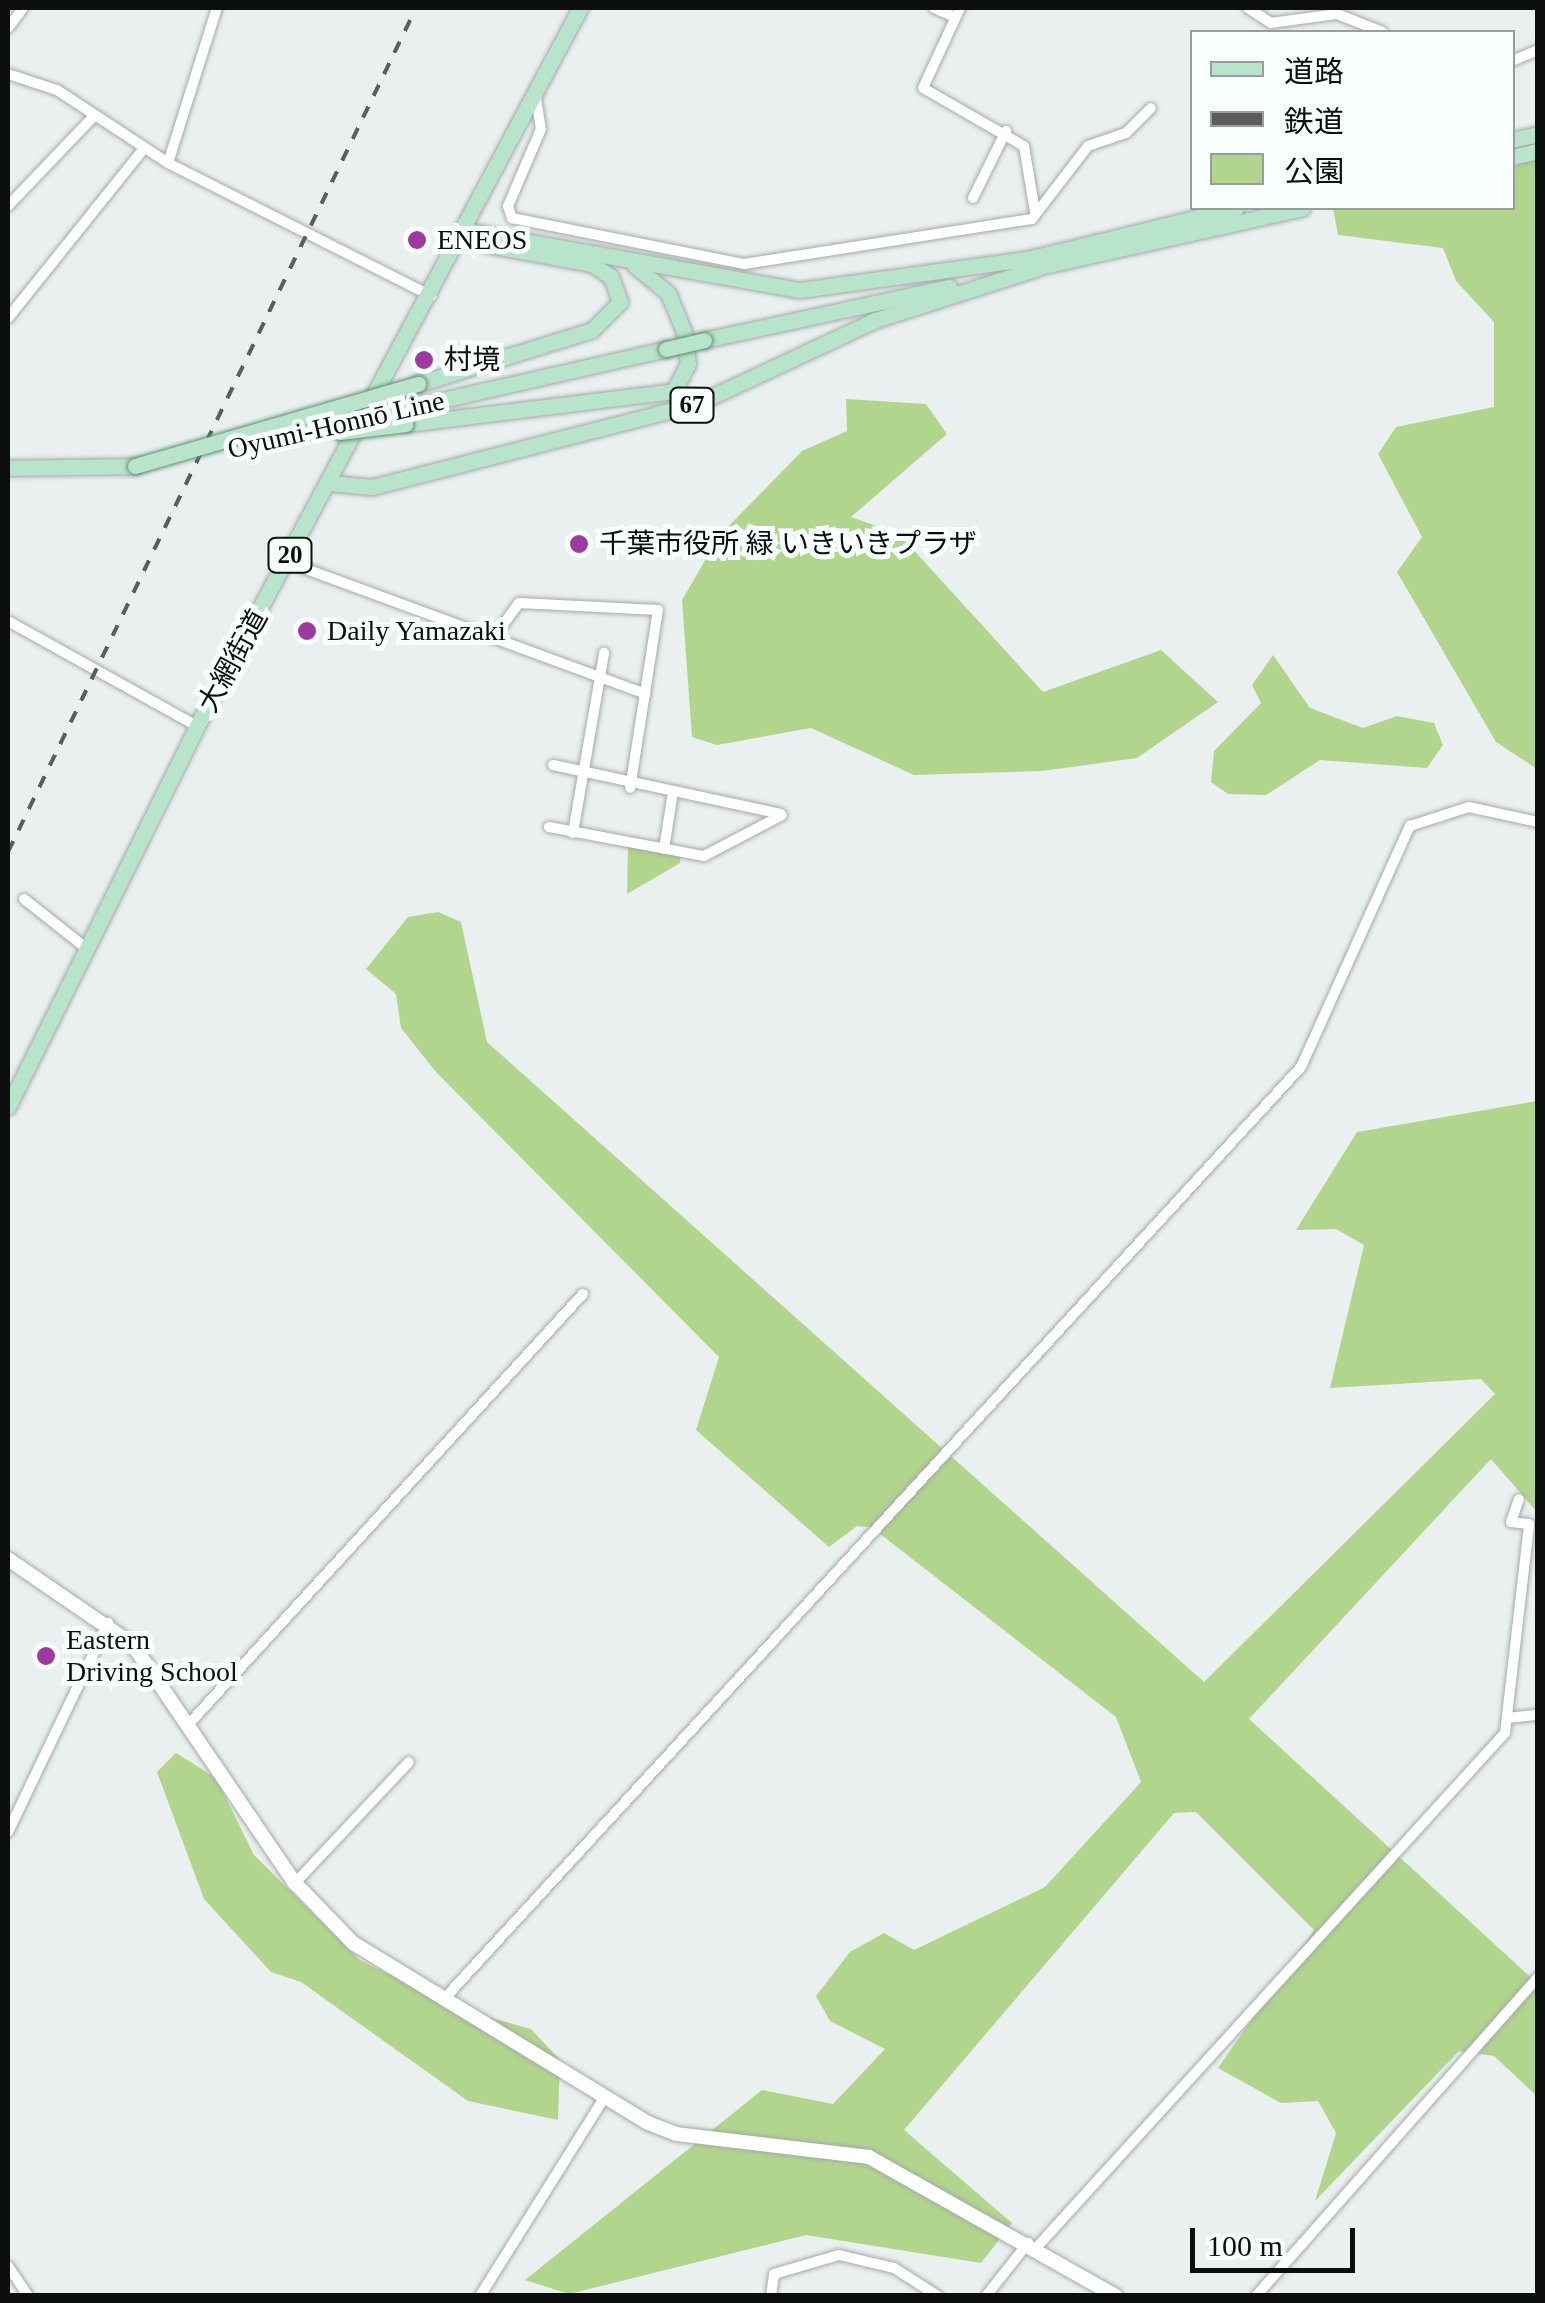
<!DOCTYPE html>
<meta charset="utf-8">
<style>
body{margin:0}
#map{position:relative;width:1545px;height:2303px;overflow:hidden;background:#eaf0ef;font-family:"Times New Roman","Noto Sans JP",serif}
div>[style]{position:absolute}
.green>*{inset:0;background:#b1d58d}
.roads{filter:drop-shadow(0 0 2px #a3aaa9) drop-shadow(0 0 2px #a3aaa9)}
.street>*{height:10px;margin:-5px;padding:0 5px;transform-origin:5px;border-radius:5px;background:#fff}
.secondary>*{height:14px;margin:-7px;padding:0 7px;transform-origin:7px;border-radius:7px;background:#fff}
.primary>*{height:15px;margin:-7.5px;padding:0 7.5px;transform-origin:7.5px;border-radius:7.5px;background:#b8e4cb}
.rail>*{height:4px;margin-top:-2px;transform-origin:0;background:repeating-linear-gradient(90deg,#5a5d5c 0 12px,transparent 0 24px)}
.bridges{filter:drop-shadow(0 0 2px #5d8e72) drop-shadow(0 0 2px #5d8e72)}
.primary-bridge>*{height:15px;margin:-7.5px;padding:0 7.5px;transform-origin:7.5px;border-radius:7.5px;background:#b8e4cb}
.dots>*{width:28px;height:28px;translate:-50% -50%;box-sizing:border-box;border:5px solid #f7fefd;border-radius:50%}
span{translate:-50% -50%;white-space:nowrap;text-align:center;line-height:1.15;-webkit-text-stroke:10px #f7fefd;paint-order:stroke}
.shield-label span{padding:2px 8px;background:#f7fefd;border:2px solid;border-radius:8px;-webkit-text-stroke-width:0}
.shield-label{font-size:25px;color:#0d0f0e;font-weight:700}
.poi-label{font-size:28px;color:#0d0f0e}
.left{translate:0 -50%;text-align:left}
.street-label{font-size:28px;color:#0d0f0e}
.frame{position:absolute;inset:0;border:10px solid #0d0f0e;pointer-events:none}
.legend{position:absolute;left:1190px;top:30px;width:325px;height:180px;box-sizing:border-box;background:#f7fefd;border:2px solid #999e9d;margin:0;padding:12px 18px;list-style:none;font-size:30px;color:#0d0f0e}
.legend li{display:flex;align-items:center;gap:20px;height:50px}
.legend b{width:50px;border:2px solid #999e9d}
.scale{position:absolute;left:1190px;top:2228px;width:165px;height:45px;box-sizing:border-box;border:5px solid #0d0f0e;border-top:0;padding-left:12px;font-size:30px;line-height:35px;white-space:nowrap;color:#0d0f0e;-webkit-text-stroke:8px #f7fefd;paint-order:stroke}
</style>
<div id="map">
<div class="green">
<i style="clip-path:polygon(1537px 159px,1537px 769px,1496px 742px,1397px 572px,1422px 537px,1378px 454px,1396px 427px,1494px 407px,1494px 322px,1456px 281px,1443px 248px,1338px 235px,1333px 208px,1512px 208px,1513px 166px)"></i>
<i style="clip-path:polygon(846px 399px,926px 404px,947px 434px,851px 517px,899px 534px,1043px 692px,1161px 650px,1218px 702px,1137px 758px,1042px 771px,914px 775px,811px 728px,717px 745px,692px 737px,682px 600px,720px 535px,802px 451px,847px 431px)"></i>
<i style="clip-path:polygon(1273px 655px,1310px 708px,1363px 728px,1397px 716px,1434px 723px,1443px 745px,1427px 768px,1320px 760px,1266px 795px,1228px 794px,1211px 782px,1214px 751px,1261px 703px,1252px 685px)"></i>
<i style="clip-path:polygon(628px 847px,681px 856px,680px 863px,627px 894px)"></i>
<i style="clip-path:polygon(438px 912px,461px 922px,487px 1042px,1204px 1682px,1495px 1394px,1481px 1379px,1330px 1388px,1364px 1245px,1336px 1229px,1296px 1230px,1357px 1132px,1537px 1101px,1537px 1512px,1491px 1459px,1249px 1719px,1537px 1983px,1537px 2096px,1494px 2056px,1459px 2051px,1315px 2201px,1336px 2133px,1318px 2101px,1281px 2103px,1218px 2068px,1314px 1930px,1196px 1812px,1174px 1813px,904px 2130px,1012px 2223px,981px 2263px,806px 2235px,569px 2294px,525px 2280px,762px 2090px,833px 2104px,885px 2049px,830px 2021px,816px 1996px,850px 1952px,884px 1933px,914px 1950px,1045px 1887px,1141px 1782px,1116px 1717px,871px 1527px,857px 1526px,829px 1547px,696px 1430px,719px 1357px,436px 1072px,401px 1028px,396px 994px,366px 969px,408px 917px)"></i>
<i style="clip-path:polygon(176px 1753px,216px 1778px,254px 1855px,360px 1960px,456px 2008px,531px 2029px,560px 2060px,558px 2120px,468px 2101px,301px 1982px,271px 1972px,204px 1899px,157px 1772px)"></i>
</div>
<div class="roads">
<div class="street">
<i style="left:934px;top:8px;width:22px;rotate:24deg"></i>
<i style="left:960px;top:8px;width:88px;rotate:114.8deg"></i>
<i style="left:923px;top:88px;width:116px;rotate:29.9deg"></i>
<i style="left:1024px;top:146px;width:67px;rotate:80.5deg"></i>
<i style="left:1248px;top:8px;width:27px;rotate:33deg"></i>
<i style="left:1271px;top:23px;width:67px;rotate:-7.8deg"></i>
<i style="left:1337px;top:14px;width:49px;rotate:21.4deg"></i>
<i style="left:8px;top:28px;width:25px;rotate:-53deg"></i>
<i style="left:1512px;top:61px;width:28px;rotate:-23deg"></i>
<i style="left:8px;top:74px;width:52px;rotate:18.1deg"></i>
<i style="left:57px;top:90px;width:133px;rotate:33.3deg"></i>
<i style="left:168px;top:163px;width:163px;rotate:-72.5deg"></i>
<i style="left:536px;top:98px;width:31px;rotate:81deg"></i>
<i style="left:541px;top:129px;width:84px;rotate:113.2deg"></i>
<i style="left:508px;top:206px;width:13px;rotate:72deg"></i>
<i style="left:512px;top:218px;width:237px;rotate:11.2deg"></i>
<i style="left:744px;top:264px;width:291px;rotate:-8.9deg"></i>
<i style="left:1032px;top:219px;width:92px;rotate:-52.5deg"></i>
<i style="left:1088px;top:146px;width:40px;rotate:-18.9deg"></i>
<i style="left:1126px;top:133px;width:35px;rotate:-45deg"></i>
<i style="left:168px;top:163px;width:295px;rotate:26.8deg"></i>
<i style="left:973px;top:198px;width:75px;rotate:-63.8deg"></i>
<i style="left:8px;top:206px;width:123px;rotate:-46.3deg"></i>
<i style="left:8px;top:318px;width:213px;rotate:-51.3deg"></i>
<i style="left:287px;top:562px;width:382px;rotate:20.2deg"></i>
<i style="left:8px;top:621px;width:216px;rotate:29.1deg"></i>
<i style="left:494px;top:637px;width:42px;rotate:-53.7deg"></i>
<i style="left:519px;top:603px;width:139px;rotate:2.9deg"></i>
<i style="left:658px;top:610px;width:180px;rotate:98.9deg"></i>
<i style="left:553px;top:765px;width:233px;rotate:12.1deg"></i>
<i style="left:549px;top:827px;width:158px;rotate:10.6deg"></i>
<i style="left:704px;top:856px;width:88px;rotate:-27.7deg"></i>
<i style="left:573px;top:833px;width:183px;rotate:-80.2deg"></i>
<i style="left:664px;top:849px;width:52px;rotate:-81.1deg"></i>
<i style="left:24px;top:899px;width:79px;rotate:38.3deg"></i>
<i style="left:1507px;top:1718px;width:31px;rotate:-6deg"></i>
<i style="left:187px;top:1726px;width:586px;rotate:-47.49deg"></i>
<i style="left:8px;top:1832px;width:232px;rotate:-64.4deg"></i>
<i style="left:295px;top:1883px;width:166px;rotate:-46.7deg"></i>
<i style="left:443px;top:2000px;width:1268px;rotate:-47.4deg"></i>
<i style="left:1301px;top:1067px;width:265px;rotate:-65.7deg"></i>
<i style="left:1410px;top:826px;width:62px;rotate:-17.9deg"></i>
<i style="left:1469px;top:807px;width:71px;rotate:12.3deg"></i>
<i style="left:1036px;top:2248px;width:697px;rotate:-47.68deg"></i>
<i style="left:1505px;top:1733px;width:210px;rotate:-83.4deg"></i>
<i style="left:1529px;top:1524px;width:18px;rotate:-174deg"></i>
<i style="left:1511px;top:1522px;width:24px;rotate:-71deg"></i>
<i style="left:8px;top:2266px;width:36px;rotate:56deg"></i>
<i style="left:480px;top:2296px;width:235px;rotate:-57.9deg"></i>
<i style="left:771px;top:2296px;width:22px;rotate:-82deg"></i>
<i style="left:774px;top:2274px;width:68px;rotate:-16.3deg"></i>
<i style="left:839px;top:2255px;width:57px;rotate:13.3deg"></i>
<i style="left:894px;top:2268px;width:52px;rotate:32.5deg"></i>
<i style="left:986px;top:2296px;width:68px;rotate:-51.6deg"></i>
<i style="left:1256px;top:2296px;width:426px;rotate:-48.5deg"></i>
</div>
<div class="secondary">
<i style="left:8px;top:1559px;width:152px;rotate:34.5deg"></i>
<i style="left:133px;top:1645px;width:288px;rotate:55.8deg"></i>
<i style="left:295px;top:1883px;width:83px;rotate:46deg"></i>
<i style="left:353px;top:1943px;width:346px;rotate:31.4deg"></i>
<i style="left:648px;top:2123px;width:30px;rotate:21deg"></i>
<i style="left:676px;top:2134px;width:194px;rotate:6.8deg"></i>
<i style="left:869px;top:2157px;width:283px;rotate:29.4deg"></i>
</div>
<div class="primary">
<i style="left:1512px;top:140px;width:27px;rotate:-13deg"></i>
<i style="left:1512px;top:157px;width:27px;rotate:-13deg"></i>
<i style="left:468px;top:231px;width:337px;rotate:10.1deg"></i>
<i style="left:800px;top:290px;width:235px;rotate:-7.8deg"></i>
<i style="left:1027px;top:259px;width:215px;rotate:-13.7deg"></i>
<i style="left:1030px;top:269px;width:279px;rotate:-12.6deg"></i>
<i style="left:704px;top:340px;width:251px;rotate:-12.2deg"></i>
<i style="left:418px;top:384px;width:182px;rotate:-17.2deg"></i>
<i style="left:592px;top:330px;width:40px;rotate:-45deg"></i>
<i style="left:620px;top:302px;width:27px;rotate:-110deg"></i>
<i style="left:611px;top:277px;width:23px;rotate:-146deg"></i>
<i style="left:592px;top:264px;width:106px;rotate:-169.6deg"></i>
<i style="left:488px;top:245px;width:20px;rotate:-143deg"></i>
<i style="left:411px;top:407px;width:262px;rotate:-12.8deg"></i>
<i style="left:406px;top:424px;width:270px;rotate:-7deg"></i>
<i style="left:674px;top:391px;width:30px;rotate:-63deg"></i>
<i style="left:688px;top:364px;width:32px;rotate:-97deg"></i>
<i style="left:684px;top:332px;width:42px;rotate:-112.3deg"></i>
<i style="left:668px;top:293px;width:43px;rotate:-140.7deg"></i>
<i style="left:8px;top:468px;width:127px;rotate:-0.9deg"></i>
<i style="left:330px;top:483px;width:42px;rotate:5.4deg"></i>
<i style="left:372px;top:487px;width:337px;rotate:-14.4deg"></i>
<i style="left:698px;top:403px;width:195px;rotate:-25.1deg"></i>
<i style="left:875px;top:320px;width:171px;rotate:-17.7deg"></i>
<i style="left:8px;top:1107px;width:425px;rotate:-63.6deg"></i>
<i style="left:197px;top:726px;width:814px;rotate:-61.92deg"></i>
</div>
</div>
<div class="rail">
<i style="left:8px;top:852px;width:937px;rotate:-64.2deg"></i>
</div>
<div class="bridges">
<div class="primary-bridge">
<i style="left:666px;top:349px;width:39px;rotate:-13deg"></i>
<i style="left:340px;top:432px;width:66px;rotate:-6.9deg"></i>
<i style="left:271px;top:441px;width:144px;rotate:-13.7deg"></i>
<i style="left:135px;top:466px;width:295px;rotate:-16.2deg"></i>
</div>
</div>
<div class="dots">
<i style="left:417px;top:240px;background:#9d3aa0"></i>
<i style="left:424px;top:360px;background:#9d3aa0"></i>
<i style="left:579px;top:544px;background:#9d3aa0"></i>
<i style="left:307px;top:631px;background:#9d3aa0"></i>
<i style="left:46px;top:1656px;background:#9d3aa0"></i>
</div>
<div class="shield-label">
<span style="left:692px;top:405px">67</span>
<span style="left:290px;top:555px">20</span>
</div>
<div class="poi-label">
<span class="left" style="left:437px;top:240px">ENEOS</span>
<span class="left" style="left:444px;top:360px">村境</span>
<span class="left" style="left:599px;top:544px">千葉市役所 緑 いきいきプラザ</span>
<span class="left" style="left:327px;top:631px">Daily Yamazaki</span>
<span class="left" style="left:66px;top:1656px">Eastern<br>Driving School</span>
</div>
<div class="street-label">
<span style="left:336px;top:425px;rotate:-13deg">Oyumi-Honnō Line</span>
<span style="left:233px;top:661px;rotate:-61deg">大網街道</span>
</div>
<div class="frame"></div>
<ul class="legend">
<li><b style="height:12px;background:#b8e4cb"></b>道路</li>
<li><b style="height:12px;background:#5a5d5c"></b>鉄道</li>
<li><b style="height:28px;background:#b1d58d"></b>公園</li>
</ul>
<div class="scale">100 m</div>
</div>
